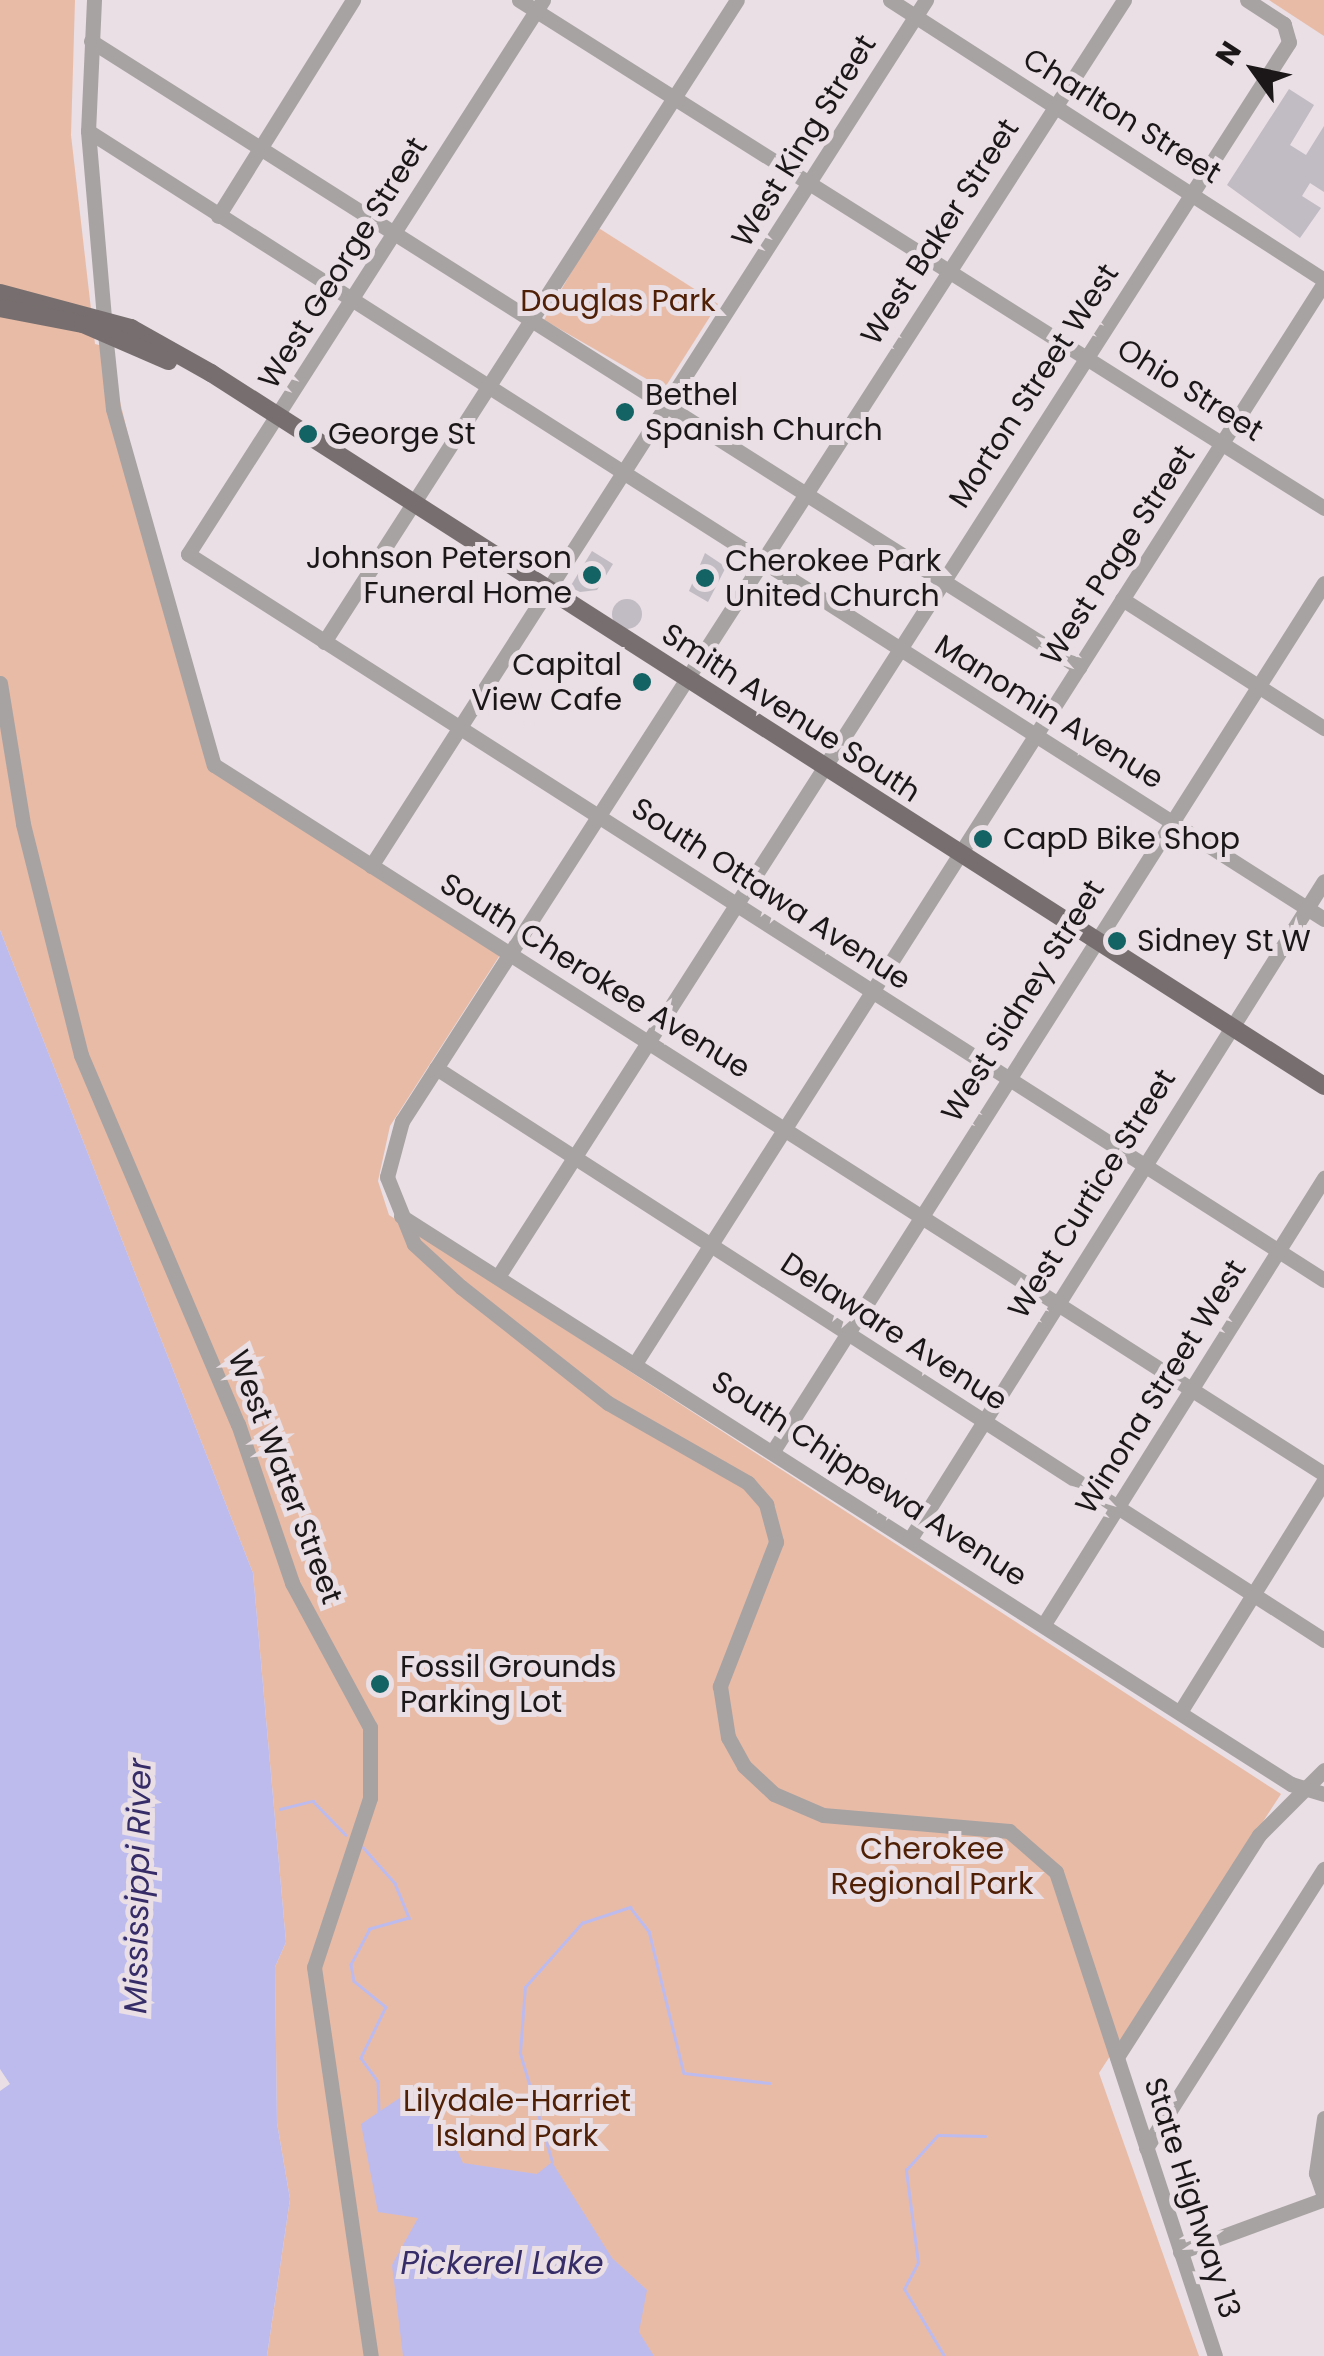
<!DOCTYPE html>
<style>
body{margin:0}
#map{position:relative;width:1324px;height:2356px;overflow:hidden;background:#e9dfe4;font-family:Poppins,sans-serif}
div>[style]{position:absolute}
.green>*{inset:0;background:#e8bba7}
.water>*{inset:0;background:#bdbbee}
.stream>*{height:2.5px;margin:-1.25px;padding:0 1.25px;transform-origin:1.25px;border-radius:1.25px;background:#bdbbee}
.building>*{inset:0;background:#c1bbc3}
.round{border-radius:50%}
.minor>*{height:15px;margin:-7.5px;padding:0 7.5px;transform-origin:7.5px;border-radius:7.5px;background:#a8a3a3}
.major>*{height:18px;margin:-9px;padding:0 9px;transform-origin:9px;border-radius:9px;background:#776f6f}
.dots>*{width:28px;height:28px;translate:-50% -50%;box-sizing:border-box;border:5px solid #e9dfe4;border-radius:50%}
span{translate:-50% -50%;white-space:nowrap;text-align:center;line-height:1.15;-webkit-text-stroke:10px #e9dfe4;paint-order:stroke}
.street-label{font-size:30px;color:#1b1719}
.park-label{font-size:30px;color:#502006}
.poi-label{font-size:30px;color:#1b1719}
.left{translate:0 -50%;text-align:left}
.right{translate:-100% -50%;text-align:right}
.water-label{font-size:32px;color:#362d68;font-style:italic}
.north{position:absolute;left:1204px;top:20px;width:100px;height:100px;-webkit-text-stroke:8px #e9dfe4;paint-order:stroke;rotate:303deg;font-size:28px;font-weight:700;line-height:40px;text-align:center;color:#1b1719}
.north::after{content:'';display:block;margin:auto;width:35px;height:45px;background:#1b1719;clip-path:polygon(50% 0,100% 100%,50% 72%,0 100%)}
</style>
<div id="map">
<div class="green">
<i style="clip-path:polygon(0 0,75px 0,71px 135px,95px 344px,107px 347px,208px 769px,500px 955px,390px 1126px,378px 1181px,389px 1215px,1281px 1794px,1099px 2073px,1199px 2356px,267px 2356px,290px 2199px,277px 2123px,275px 1967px,286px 1942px,253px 1573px,0 930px)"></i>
<i style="clip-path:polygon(1269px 0,1324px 0,1324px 36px)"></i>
<i style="clip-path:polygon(597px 227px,718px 304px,664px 389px,544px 320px)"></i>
</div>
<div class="water">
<i style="clip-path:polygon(0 930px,253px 1573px,286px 1942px,275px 1967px,277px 2123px,290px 2199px,267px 2356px,0 2356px,0 2091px,10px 2084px,0 2069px)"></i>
<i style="clip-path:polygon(404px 2095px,447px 2128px,463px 2163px,537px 2174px,552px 2162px,612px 2258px,647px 2290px,639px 2332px,654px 2356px,403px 2356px,392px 2265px,418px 2218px,378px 2212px,361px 2124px)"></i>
</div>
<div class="stream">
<i style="left:280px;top:1809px;width:34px;rotate:-14deg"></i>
<i style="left:313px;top:1801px;width:47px;rotate:45.9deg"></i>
<i style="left:363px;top:1847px;width:48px;rotate:48.4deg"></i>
<i style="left:395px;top:1883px;width:38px;rotate:68deg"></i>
<i style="left:409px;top:1918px;width:41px;rotate:164.2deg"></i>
<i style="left:370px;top:1929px;width:40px;rotate:118deg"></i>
<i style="left:351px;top:1964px;width:17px;rotate:80deg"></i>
<i style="left:354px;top:1981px;width:41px;rotate:39.1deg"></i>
<i style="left:386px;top:2007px;width:57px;rotate:116.1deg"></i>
<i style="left:361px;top:2058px;width:29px;rotate:54deg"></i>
<i style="left:378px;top:2081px;width:30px;rotate:88deg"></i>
<i style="left:552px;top:2162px;width:114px;rotate:-106.4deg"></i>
<i style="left:520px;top:2053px;width:66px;rotate:-85.7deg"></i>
<i style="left:525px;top:1987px;width:86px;rotate:-48.3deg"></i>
<i style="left:582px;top:1923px;width:51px;rotate:-18.4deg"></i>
<i style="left:630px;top:1907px;width:31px;rotate:52deg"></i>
<i style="left:649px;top:1931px;width:146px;rotate:76.2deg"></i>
<i style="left:684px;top:2073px;width:86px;rotate:6.7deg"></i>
<i style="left:944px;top:2356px;width:78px;rotate:-120.8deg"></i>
<i style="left:904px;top:2289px;width:30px;rotate:-62deg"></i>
<i style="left:918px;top:2263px;width:94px;rotate:-97.4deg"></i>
<i style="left:906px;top:2170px;width:47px;rotate:-47.6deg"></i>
<i style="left:938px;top:2135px;width:47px;rotate:1.2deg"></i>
</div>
<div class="building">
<i style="clip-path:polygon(1289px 89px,1314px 105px,1290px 145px,1306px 155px,1324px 126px,1324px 192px,1310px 183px,1302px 196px,1321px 208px,1300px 238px,1227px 185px)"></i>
<i class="round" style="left:612px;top:399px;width:26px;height:26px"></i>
<i style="clip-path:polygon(592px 551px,613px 564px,597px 590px,580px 592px,570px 587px)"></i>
<i style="clip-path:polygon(705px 553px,726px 567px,708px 602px,689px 591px)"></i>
<i class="round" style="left:612px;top:599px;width:30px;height:30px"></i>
</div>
<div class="minor">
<i style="left:94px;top:0;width:131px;rotate:92.6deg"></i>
<i style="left:88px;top:131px;width:188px;rotate:85.1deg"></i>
<i style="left:519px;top:0;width:952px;rotate:32.25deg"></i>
<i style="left:890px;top:0;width:516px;rotate:32.83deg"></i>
<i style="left:1124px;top:0;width:1333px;rotate:122.78deg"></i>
<i style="left:402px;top:1121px;width:58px;rotate:105deg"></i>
<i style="left:387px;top:1177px;width:72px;rotate:68.1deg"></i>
<i style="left:414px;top:1244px;width:64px;rotate:42.5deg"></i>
<i style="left:461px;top:1287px;width:187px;rotate:38.3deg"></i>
<i style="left:608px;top:1403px;width:161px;rotate:29.7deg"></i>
<i style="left:748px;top:1483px;width:28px;rotate:49deg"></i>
<i style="left:766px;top:1504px;width:39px;rotate:75deg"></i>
<i style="left:776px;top:1542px;width:155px;rotate:111.3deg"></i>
<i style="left:720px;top:1686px;width:52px;rotate:81.1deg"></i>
<i style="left:728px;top:1737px;width:33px;rotate:61deg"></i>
<i style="left:744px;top:1766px;width:41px;rotate:43deg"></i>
<i style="left:774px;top:1794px;width:53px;rotate:23.2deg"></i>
<i style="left:823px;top:1815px;width:187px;rotate:4.9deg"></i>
<i style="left:1009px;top:1831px;width:62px;rotate:41.1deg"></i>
<i style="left:1056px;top:1872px;width:509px;rotate:71.81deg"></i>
<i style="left:91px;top:41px;width:1170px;rotate:32.36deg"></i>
<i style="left:88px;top:131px;width:1466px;rotate:32.52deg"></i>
<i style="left:218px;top:216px;width:255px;rotate:-58deg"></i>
<i style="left:105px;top:333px;width:76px;rotate:84deg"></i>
<i style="left:113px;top:409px;width:370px;rotate:74.2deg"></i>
<i style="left:214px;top:765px;width:1317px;rotate:32.57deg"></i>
<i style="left:188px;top:554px;width:1348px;rotate:32.58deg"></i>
<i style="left:188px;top:554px;width:658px;rotate:-57.35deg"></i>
<i style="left:1122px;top:599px;width:240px;rotate:32.6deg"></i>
<i style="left:324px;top:642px;width:763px;rotate:-57.25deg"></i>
<i style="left:0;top:683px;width:143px;rotate:80.7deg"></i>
<i style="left:23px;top:824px;width:238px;rotate:75.9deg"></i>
<i style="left:81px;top:1055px;width:401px;rotate:67deg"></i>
<i style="left:238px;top:1424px;width:168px;rotate:71.2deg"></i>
<i style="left:292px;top:1583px;width:164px;rotate:61.6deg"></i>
<i style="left:370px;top:1727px;width:71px;rotate:90deg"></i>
<i style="left:370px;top:1798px;width:178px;rotate:108.3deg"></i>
<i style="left:314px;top:1967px;width:393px;rotate:81.7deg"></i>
<i style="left:371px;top:866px;width:1029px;rotate:-57.35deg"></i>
<i style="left:436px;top:1068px;width:1056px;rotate:32.79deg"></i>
<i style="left:401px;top:1216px;width:1056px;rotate:32.55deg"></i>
<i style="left:1291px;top:1784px;width:34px;rotate:17deg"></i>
<i style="left:499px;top:1275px;width:1464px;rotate:-57.35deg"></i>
<i style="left:1289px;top:42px;width:19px;rotate:-106deg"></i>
<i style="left:1284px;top:24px;width:44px;rotate:-147deg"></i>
<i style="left:636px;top:1362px;width:1280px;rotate:-57.48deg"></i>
<i style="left:773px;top:1451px;width:1028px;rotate:-57.59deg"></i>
<i style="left:910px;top:1539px;width:777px;rotate:-57.82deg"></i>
<i style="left:1044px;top:1624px;width:527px;rotate:-57.88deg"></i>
<i style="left:1180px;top:1712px;width:272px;rotate:-58.1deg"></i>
<i style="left:1117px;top:2057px;width:264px;rotate:-57.4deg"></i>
<i style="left:1259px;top:1835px;width:92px;rotate:-45deg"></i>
<i style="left:1324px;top:2118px;width:56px;rotate:98.3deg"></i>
<i style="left:1316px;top:2173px;width:24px;rotate:71deg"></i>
<i style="left:1146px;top:2148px;width:331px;rotate:-57.5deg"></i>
<i style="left:1180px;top:2252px;width:153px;rotate:-20.2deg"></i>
</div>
<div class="major">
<i style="left:0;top:293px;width:136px;rotate:15deg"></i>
<i style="left:131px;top:328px;width:92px;rotate:29.4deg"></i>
<i style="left:211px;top:373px;width:1322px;rotate:32.64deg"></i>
<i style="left:0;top:308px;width:85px;rotate:10.9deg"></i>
<i style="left:83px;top:324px;width:93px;rotate:23.5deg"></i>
</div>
<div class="dots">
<i style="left:625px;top:412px;background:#136365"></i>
<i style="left:308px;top:434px;background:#136365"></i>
<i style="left:592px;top:575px;background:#136365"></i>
<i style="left:705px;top:578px;background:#136365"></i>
<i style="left:642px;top:682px;background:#136365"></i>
<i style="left:983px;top:839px;background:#136365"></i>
<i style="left:1117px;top:941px;background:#136365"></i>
<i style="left:380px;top:1684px;background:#136365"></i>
</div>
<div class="street-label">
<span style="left:1122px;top:116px;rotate:32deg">Charlton Street</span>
<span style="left:804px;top:141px;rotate:-58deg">West King Street</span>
<span style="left:940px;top:232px;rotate:-57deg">West Baker Street</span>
<span style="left:343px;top:263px;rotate:-58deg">West George Street</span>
<span style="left:1034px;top:386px;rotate:-57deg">Morton Street West</span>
<span style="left:1190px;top:390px;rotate:32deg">Ohio Street</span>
<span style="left:1118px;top:555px;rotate:-57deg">West Page Street</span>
<span style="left:1049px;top:712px;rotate:32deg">Manomin Avenue</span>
<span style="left:791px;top:713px;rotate:33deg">Smith Avenue South</span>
<span style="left:771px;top:894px;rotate:33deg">South Ottawa Avenue</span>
<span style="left:595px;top:976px;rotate:32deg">South Cherokee Avenue</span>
<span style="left:1023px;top:1001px;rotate:-58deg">West Sidney Street</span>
<span style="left:1092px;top:1194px;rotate:-58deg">West Curtice Street</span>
<span style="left:894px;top:1332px;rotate:33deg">Delaware Avenue</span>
<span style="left:1161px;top:1387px;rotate:-58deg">Winona Street West</span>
<span style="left:285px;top:1477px;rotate:69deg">West Water Street</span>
<span style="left:869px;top:1479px;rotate:33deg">South Chippewa Avenue</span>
<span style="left:1192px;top:2198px;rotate:72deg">State Highway 13</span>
</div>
<div class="park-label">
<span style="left:618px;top:301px">Douglas Park</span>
<span style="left:932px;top:1866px">Cherokee<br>Regional Park</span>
<span style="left:517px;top:2118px">Lilydale-Harriet<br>Island Park</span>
</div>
<div class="poi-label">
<span class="left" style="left:645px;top:412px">Bethel<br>Spanish Church</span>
<span class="left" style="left:328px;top:434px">George St</span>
<span class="right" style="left:572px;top:575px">Johnson Peterson<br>Funeral Home</span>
<span class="left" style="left:725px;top:578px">Cherokee Park<br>United Church</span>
<span class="right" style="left:622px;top:682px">Capital<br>View Cafe</span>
<span class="left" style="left:1003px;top:839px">CapD Bike Shop</span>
<span class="left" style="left:1137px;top:941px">Sidney St W</span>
<span class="left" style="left:400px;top:1684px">Fossil Grounds<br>Parking Lot</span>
</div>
<div class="water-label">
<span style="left:138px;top:1886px;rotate:-89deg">Mississippi River</span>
<span style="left:502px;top:2263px">Pickerel Lake</span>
</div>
<div class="north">N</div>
</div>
